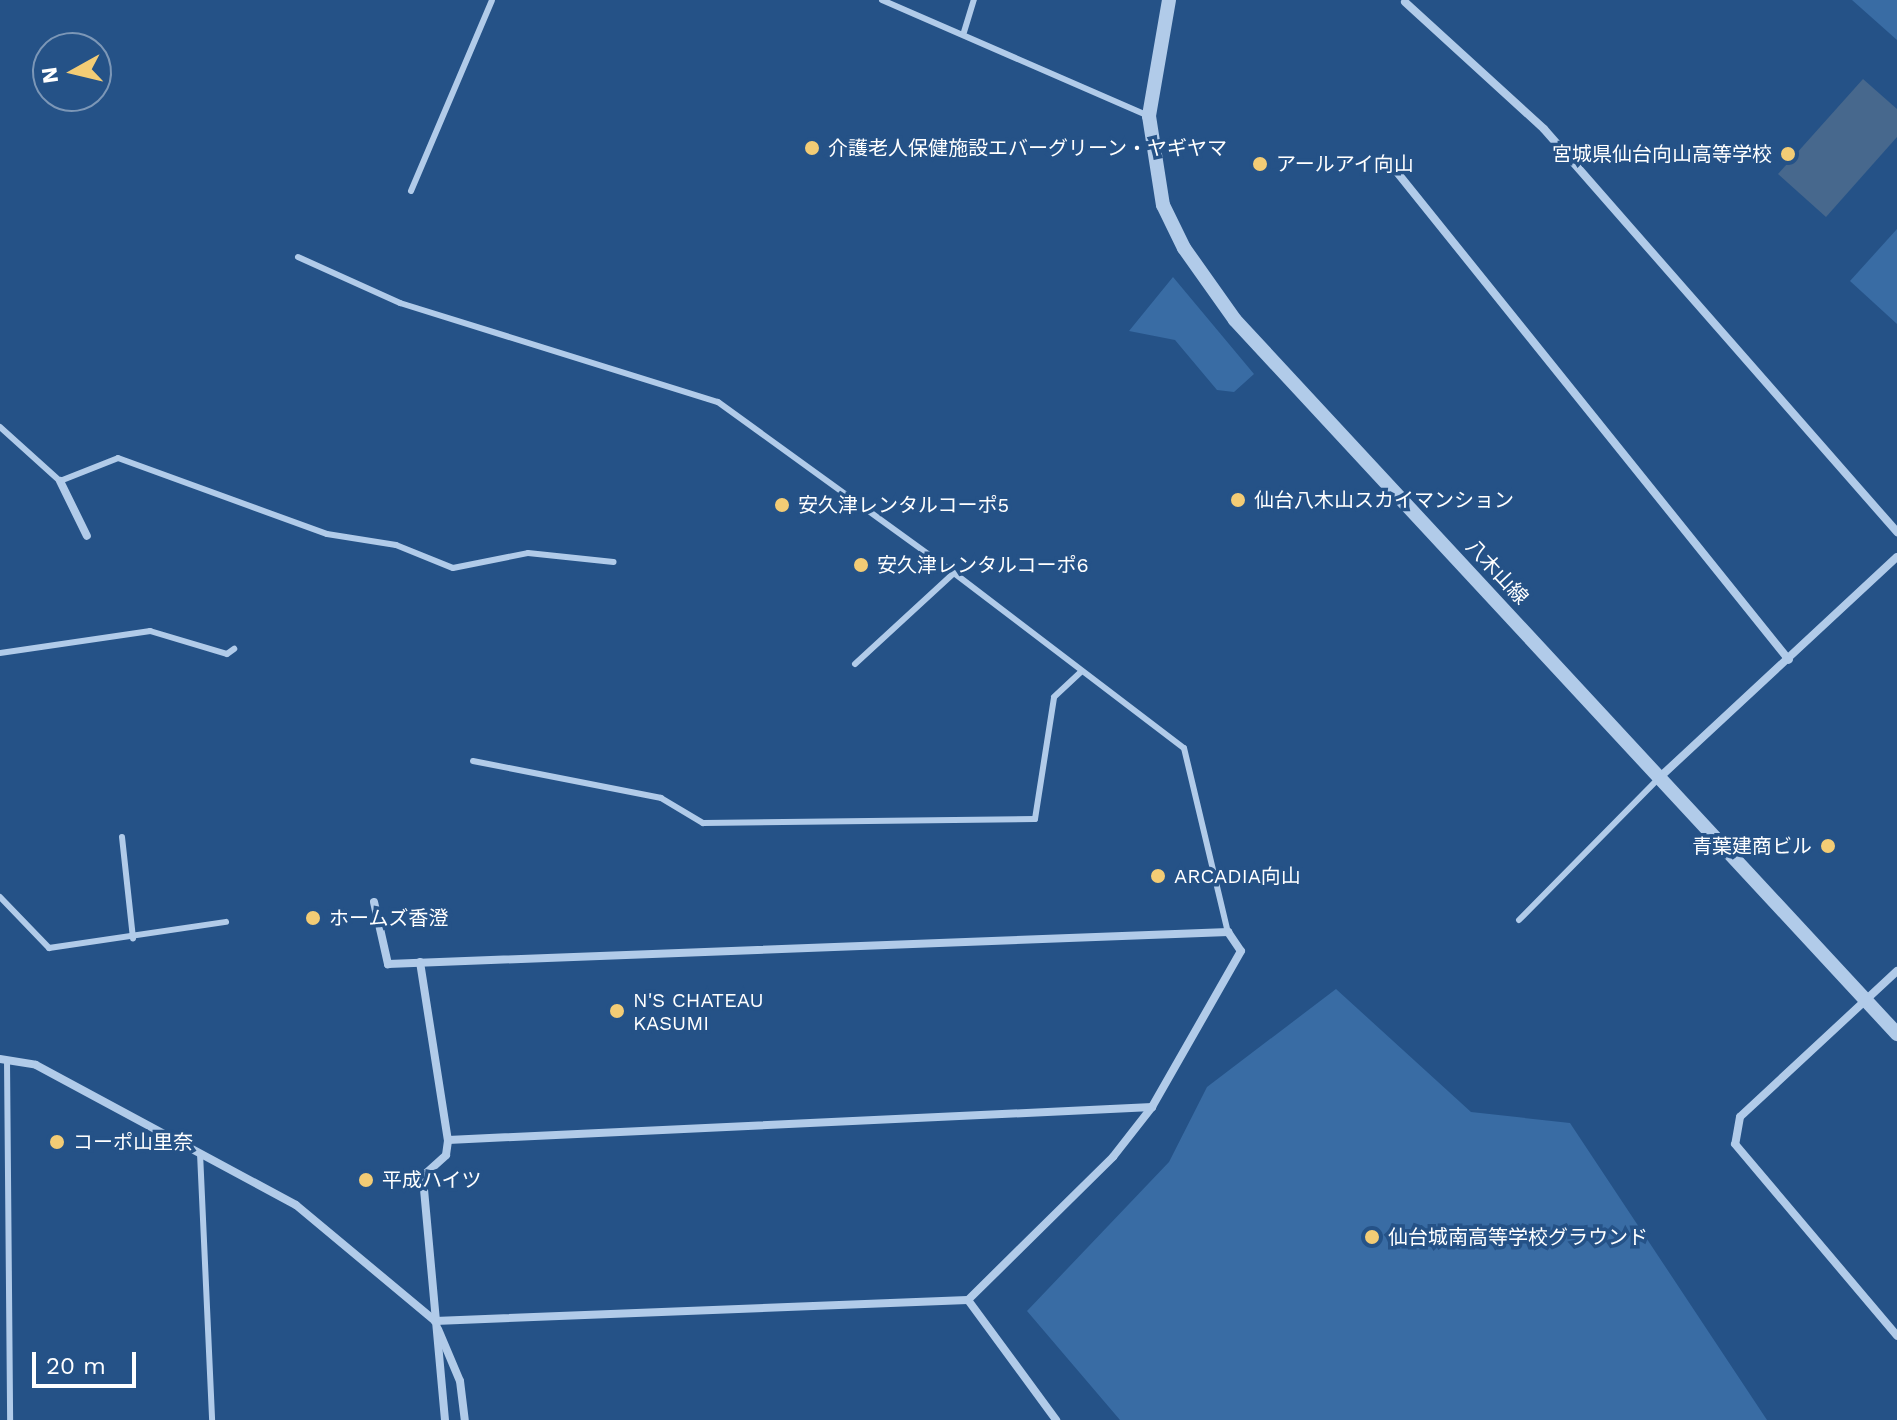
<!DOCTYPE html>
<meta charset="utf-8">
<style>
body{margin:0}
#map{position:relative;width:1897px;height:1420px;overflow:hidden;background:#255287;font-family:"Work Sans","Noto Sans JP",sans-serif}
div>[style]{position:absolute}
.green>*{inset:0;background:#396ca4}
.water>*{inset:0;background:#47688d}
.service>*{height:6px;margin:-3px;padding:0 3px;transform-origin:3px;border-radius:3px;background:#b1cbe9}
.minor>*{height:8px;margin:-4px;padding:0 4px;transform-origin:4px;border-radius:4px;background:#b1cbe9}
.tertiary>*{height:14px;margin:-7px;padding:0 7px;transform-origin:7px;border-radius:7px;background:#b1cbe9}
.dots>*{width:22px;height:22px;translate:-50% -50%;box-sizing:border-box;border:4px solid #255287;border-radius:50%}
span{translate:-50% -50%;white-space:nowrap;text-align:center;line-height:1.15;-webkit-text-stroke:7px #255287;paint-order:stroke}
.poi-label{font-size:20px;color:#fff}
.left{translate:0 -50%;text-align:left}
.right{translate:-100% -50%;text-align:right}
.street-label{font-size:20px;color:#fff}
.north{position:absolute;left:32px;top:32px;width:80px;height:80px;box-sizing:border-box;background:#255287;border:2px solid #7c97b7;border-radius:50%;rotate:262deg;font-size:22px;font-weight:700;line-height:32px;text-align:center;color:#fff}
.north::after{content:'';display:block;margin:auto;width:28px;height:36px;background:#f3cc75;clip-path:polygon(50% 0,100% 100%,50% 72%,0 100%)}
.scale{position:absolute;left:32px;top:1352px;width:104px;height:36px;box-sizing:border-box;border:4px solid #fff;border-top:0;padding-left:10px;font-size:24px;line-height:28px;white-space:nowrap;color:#fff;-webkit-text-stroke:6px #255287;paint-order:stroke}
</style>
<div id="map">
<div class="green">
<i style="clip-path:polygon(1852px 0,1897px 0,1897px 40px)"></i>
<i style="clip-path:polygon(1897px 229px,1897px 324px,1850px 281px)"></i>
<i style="clip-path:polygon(1173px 277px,1254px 374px,1234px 392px,1217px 390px,1175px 340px,1129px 331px)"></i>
<i style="clip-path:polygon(1336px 989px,1471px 1112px,1570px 1123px,1767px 1420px,1120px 1420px,1027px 1311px,1169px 1162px,1207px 1087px)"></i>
</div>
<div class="water">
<i style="clip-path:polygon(1863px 79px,1897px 109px,1897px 137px,1826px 217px,1778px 174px)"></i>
</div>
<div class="service">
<i style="left:882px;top:0;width:289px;rotate:23.5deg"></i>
<i style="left:964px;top:32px;width:34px;rotate:-73deg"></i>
<i style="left:411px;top:191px;width:207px;rotate:-67deg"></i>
<i style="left:298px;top:257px;width:112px;rotate:24.3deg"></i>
<i style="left:400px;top:303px;width:333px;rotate:17.3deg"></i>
<i style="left:718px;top:402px;width:291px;rotate:35.9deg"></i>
<i style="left:954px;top:573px;width:289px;rotate:37.3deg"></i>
<i style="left:1184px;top:748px;width:189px;rotate:76.6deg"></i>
<i style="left:0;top:427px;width:81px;rotate:42deg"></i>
<i style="left:60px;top:481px;width:62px;rotate:-21.6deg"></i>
<i style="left:118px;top:458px;width:222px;rotate:20deg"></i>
<i style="left:327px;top:534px;width:70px;rotate:9.1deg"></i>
<i style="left:396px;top:545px;width:61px;rotate:22deg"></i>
<i style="left:453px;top:568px;width:76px;rotate:-11.3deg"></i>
<i style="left:528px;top:553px;width:86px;rotate:6deg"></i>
<i style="left:0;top:653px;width:152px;rotate:-8.3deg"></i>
<i style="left:150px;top:631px;width:80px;rotate:16.6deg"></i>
<i style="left:227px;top:654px;width:9px;rotate:-36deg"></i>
<i style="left:855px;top:664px;width:134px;rotate:-42.6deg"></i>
<i style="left:473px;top:761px;width:192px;rotate:11.1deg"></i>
<i style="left:661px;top:798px;width:49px;rotate:30.8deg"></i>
<i style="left:703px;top:823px;width:332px;rotate:-0.7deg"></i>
<i style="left:1035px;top:819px;width:123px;rotate:-81.1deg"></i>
<i style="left:1054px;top:697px;width:37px;rotate:-43deg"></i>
<i style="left:122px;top:837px;width:102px;rotate:83.8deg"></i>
<i style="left:0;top:897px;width:71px;rotate:46.1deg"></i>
<i style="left:49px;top:948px;width:179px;rotate:-8.4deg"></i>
<i style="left:1519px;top:920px;width:201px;rotate:-45.4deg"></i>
<i style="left:7px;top:1060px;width:360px;rotate:89.5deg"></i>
<i style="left:200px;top:1153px;width:267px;rotate:87.4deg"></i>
</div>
<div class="minor">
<i style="left:1405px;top:2px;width:188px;rotate:42.4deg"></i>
<i style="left:1544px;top:129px;width:536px;rotate:48.78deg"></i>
<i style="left:1396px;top:171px;width:627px;rotate:51.21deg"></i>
<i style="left:60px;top:481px;width:61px;rotate:63.9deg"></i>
<i style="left:1660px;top:777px;width:323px;rotate:-42.9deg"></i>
<i style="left:374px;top:902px;width:64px;rotate:77.3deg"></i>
<i style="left:388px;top:964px;width:841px;rotate:-2.18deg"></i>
<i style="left:1228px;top:932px;width:23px;rotate:56deg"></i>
<i style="left:1241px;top:951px;width:180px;rotate:119.7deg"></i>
<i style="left:1152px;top:1107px;width:63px;rotate:128deg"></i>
<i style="left:1113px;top:1157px;width:204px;rotate:135.4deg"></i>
<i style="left:420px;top:962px;width:180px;rotate:81.1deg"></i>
<i style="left:448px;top:1140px;width:705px;rotate:-2.68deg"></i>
<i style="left:1897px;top:971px;width:214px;rotate:137.1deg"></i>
<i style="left:1740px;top:1117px;width:27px;rotate:100deg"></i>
<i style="left:1735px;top:1144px;width:251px;rotate:49.8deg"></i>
<i style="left:0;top:1059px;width:36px;rotate:9deg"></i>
<i style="left:36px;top:1065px;width:295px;rotate:28.3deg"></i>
<i style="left:296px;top:1205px;width:181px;rotate:39.8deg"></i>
<i style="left:435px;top:1321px;width:533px;rotate:-2.26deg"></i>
<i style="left:968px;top:1300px;width:149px;rotate:53.7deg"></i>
<i style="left:438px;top:1329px;width:56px;rotate:67.1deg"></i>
<i style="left:460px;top:1381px;width:39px;rotate:83deg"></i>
<i style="left:445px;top:1420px;width:245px;rotate:-95.2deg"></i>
<i style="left:423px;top:1176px;width:31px;rotate:-42deg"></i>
<i style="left:446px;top:1155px;width:15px;rotate:-82deg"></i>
</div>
<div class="tertiary">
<i style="left:1169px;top:0;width:118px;rotate:99.8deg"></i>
<i style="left:1149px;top:116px;width:90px;rotate:81.1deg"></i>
<i style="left:1163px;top:205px;width:48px;rotate:64deg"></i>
<i style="left:1184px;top:248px;width:88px;rotate:54.7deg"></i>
<i style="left:1235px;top:320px;width:974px;rotate:47.16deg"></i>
</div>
<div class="dots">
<i style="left:812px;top:148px;background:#f3cc75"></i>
<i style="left:1788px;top:154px;background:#f3cc75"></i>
<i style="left:1260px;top:164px;background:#f3cc75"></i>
<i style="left:1238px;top:500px;background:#f3cc75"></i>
<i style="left:782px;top:505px;background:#f3cc75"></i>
<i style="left:861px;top:565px;background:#f3cc75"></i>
<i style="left:1828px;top:846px;background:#f3cc75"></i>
<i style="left:1158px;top:876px;background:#f3cc75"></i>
<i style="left:313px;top:918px;background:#f3cc75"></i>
<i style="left:617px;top:1011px;background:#f3cc75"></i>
<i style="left:57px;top:1142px;background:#f3cc75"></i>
<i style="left:366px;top:1180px;background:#f3cc75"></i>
<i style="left:1372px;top:1237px;background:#f3cc75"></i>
</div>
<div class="poi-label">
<span class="left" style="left:828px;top:148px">介護老人保健施設エバーグリーン・ヤギヤマ</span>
<span class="right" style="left:1772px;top:154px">宮城県仙台向山高等学校</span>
<span class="left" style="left:1276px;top:164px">アールアイ向山</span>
<span class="left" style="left:1254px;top:500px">仙台八木山スカイマンション</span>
<span class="left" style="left:798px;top:505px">安久津レンタルコーポ5</span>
<span class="left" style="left:877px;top:565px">安久津レンタルコーポ6</span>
<span class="right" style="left:1812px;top:846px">青葉建商ビル</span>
<span class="left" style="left:1174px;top:876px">ARCADIA向山</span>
<span class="left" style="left:329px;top:918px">ホームズ香澄</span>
<span class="left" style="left:633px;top:1012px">N'S CHATEAU<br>KASUMI</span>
<span class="left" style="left:73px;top:1142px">コーポ山里奈</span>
<span class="left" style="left:382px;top:1180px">平成ハイツ</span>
<span class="left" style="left:1388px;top:1237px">仙台城南高等学校グラウンド</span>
</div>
<div class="street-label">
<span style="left:1497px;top:572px;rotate:47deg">八木山線</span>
</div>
<div class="north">N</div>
<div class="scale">20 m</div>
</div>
